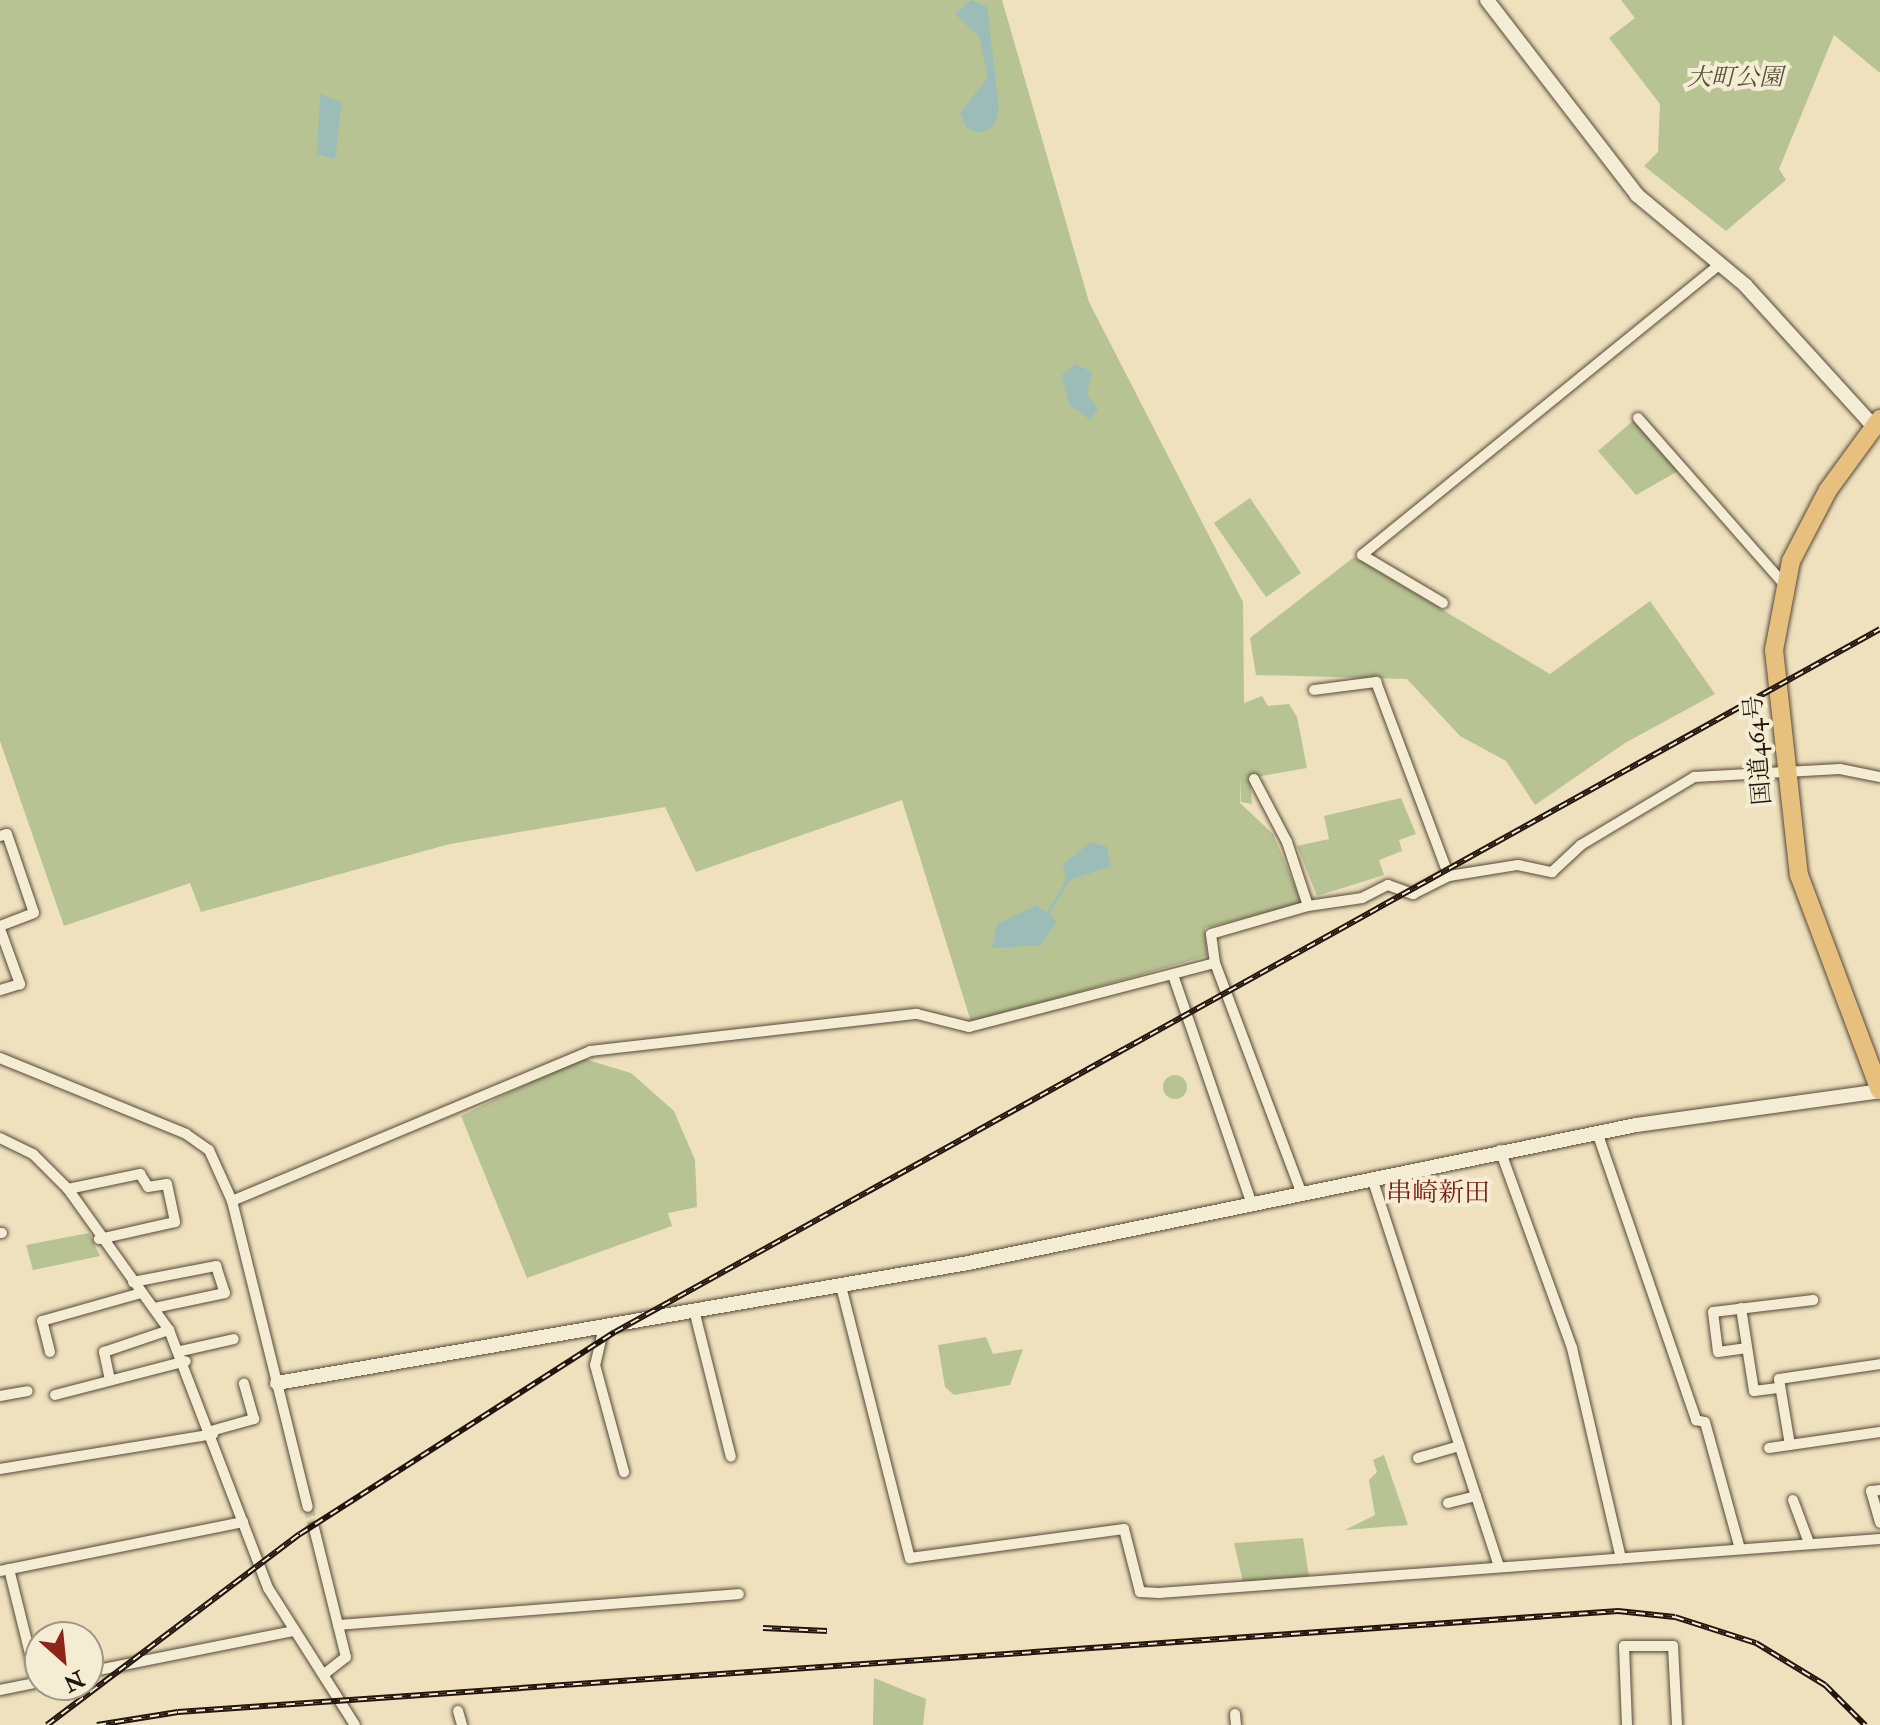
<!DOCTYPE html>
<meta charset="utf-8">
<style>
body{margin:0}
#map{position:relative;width:1880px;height:1725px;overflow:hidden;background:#efe1bd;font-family:"IM FELL Double Pica","Noto Serif JP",serif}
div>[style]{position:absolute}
.green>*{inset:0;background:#b7c392}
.round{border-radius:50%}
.water>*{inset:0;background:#9cbcb8}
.stream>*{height:3px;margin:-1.5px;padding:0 1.5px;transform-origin:1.5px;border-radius:1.5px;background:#9cbcb8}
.street-tunnel>*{height:10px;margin-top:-5px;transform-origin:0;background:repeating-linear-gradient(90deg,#d0c2a3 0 10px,transparent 0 15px)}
.roads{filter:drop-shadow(0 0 2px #564839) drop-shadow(0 0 2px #564839)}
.street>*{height:10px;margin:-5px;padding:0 5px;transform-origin:5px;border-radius:5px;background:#f5ecd4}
.secondary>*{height:14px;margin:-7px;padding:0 7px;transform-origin:7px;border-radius:7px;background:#f5ecd4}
.highway>*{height:18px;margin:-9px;padding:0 9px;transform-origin:9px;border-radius:9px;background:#e8c07e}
.rail>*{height:6px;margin-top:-3px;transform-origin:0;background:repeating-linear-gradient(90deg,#f5ecd4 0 9px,#23150d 0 18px);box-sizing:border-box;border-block:2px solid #23150d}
span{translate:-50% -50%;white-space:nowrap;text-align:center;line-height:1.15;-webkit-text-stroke:8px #f5ecd4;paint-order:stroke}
.park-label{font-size:24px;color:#57523c;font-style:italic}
.street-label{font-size:24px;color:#23150d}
.neighbourhood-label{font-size:26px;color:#7a1f14}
.north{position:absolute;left:24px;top:1621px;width:80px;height:80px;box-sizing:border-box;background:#f5ecd4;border:2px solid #a19684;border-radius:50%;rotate:153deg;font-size:22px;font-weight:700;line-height:32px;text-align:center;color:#23150d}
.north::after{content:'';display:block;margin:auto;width:28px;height:36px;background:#8f2418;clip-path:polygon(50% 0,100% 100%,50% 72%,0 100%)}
</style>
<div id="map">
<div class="green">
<i style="clip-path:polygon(0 0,1002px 0,1089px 302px,1243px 602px,1244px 703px,1262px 696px,1268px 706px,1289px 704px,1297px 717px,1307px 768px,1250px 778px,1252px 804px,1241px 802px,1241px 778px,1240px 803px,1273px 834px,1302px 903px,1205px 928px,1207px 956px,971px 1022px,902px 800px,696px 872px,665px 807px,450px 844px,201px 912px,190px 883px,64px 926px,0 741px)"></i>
<i style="clip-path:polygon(1621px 0,1880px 0,1880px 73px,1834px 35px,1779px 169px,1786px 180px,1726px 231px,1644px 166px,1658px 152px,1660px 104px,1609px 38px,1635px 18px)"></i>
<i style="clip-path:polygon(1634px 420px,1678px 471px,1636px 495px,1598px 451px)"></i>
<i style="clip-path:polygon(1250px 498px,1301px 573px,1266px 597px,1214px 523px)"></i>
<i style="clip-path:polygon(1354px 557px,1550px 674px,1650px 601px,1715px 694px,1625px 743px,1535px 805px,1506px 761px,1460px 736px,1407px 679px,1256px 675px,1250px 638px)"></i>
<i style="clip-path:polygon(1401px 798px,1416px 834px,1399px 840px,1402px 851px,1379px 860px,1384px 875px,1317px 896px,1297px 846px,1329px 839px,1324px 816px)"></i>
<i style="clip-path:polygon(581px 1058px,631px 1073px,674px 1111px,695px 1160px,697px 1207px,668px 1213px,672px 1226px,527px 1278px,461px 1116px)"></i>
<i class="round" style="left:1163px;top:1075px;width:24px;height:24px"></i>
<i style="clip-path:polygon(89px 1233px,100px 1256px,33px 1270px,26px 1245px)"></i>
<i style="clip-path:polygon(986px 1337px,993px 1354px,1023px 1349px,1010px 1385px,954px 1395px,945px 1387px,938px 1345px)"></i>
<i style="clip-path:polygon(1384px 1455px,1408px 1525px,1345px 1530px,1375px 1515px,1369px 1480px,1377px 1472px,1373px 1460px)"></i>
<i style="clip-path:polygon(1303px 1538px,1309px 1576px,1243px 1582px,1234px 1543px)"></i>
<i style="clip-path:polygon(874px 1678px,926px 1699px,923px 1725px,977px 1725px,873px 1725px)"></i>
</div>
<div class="water">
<i style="clip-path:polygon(971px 0,987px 7px,999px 107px,995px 125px,980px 133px,967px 128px,960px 113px,988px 77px,979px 37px,955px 14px)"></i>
<i style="clip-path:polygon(320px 94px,342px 102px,335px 159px,317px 154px)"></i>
<i style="clip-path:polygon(1075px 364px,1092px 372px,1087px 395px,1098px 409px,1090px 420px,1069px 404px,1062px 375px)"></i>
<i style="clip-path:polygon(1091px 842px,1107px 847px,1111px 866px,1066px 881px,1063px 864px)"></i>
<i style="clip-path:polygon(1037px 905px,1057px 921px,1041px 945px,992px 948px,997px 924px)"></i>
</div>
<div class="stream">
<i style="left:1047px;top:913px;width:40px;rotate:-58deg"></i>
</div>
<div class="street-tunnel">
<i style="left:308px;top:1507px;width:22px;rotate:74deg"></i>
</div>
<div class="roads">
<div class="street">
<i style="left:1638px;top:418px;width:220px;rotate:48.7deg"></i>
<i style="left:1443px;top:603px;width:94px;rotate:-149.3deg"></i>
<i style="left:1362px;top:555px;width:461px;rotate:-39.1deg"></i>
<i style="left:1314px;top:690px;width:63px;rotate:-7.4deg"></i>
<i style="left:1376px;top:682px;width:207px;rotate:69.4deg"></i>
<i style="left:1254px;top:779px;width:71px;rotate:62.4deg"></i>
<i style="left:1287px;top:842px;width:67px;rotate:71.8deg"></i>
<i style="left:0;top:836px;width:7px;rotate:-16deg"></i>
<i style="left:7px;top:834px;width:83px;rotate:71.1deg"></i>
<i style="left:34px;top:913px;width:36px;rotate:159deg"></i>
<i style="left:0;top:929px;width:59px;rotate:70deg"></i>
<i style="left:20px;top:984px;width:21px;rotate:163deg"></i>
<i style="left:1215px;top:963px;width:247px;rotate:69.4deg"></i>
<i style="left:1173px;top:975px;width:243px;rotate:71deg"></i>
<i style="left:0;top:1058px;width:201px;rotate:22.2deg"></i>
<i style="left:186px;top:1134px;width:28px;rotate:35deg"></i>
<i style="left:209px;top:1150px;width:56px;rotate:65.7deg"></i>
<i style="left:232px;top:1201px;width:315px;rotate:76.1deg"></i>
<i style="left:1597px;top:1132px;width:305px;rotate:71deg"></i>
<i style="left:1696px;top:1420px;width:9px;rotate:13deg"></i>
<i style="left:1705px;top:1422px;width:132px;rotate:74.6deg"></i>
<i style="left:0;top:1138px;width:37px;rotate:26deg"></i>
<i style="left:33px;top:1154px;width:49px;rotate:45deg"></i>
<i style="left:68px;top:1189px;width:173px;rotate:54.4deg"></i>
<i style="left:169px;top:1330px;width:276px;rotate:69deg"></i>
<i style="left:268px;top:1588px;width:162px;rotate:57.6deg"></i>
<i style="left:1500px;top:1150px;width:211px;rotate:70deg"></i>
<i style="left:1572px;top:1348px;width:216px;rotate:76.9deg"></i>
<i style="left:1372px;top:1178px;width:408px;rotate:71.9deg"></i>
<i style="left:68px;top:1189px;width:74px;rotate:-11.8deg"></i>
<i style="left:140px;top:1174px;width:15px;rotate:58deg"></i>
<i style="left:148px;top:1187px;width:19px;rotate:-9deg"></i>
<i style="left:167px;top:1184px;width:39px;rotate:78deg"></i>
<i style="left:175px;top:1222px;width:78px;rotate:167.4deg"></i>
<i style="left:232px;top:1201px;width:388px;rotate:-22.7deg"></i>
<i style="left:590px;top:1051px;width:329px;rotate:-6.5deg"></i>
<i style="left:917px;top:1014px;width:54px;rotate:14deg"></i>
<i style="left:969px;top:1027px;width:254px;rotate:-14.6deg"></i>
<i style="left:1215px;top:963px;width:29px;rotate:-98deg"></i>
<i style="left:1211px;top:934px;width:101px;rotate:-16.1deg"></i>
<i style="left:1308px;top:906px;width:55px;rotate:-8.4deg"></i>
<i style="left:1362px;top:898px;width:29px;rotate:-27deg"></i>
<i style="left:1388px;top:885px;width:27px;rotate:20deg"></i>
<i style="left:1413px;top:894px;width:40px;rotate:-26.6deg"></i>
<i style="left:1449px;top:876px;width:70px;rotate:-9.1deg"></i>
<i style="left:1518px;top:865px;width:35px;rotate:12deg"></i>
<i style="left:1552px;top:872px;width:40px;rotate:-43deg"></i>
<i style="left:1581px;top:845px;width:132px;rotate:-31deg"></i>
<i style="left:1694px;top:777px;width:146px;rotate:-3.1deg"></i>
<i style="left:1840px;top:769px;width:41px;rotate:11.3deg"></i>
<i style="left:0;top:1233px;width:2px"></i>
<i style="left:133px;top:1282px;width:85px;rotate:-10.9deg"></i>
<i style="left:216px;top:1266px;width:28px;rotate:72deg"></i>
<i style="left:225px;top:1293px;width:73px;rotate:168.1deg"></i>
<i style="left:841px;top:1286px;width:281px;rotate:75.8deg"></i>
<i style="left:910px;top:1558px;width:216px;rotate:-7.7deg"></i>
<i style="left:1124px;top:1529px;width:65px;rotate:75.7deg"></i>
<i style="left:1140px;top:1592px;width:19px;rotate:3deg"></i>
<i style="left:1159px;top:1593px;width:723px;rotate:-4.28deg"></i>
<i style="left:1741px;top:1308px;width:84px;rotate:81.1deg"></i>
<i style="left:1754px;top:1391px;width:26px;rotate:-7deg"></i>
<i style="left:695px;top:1314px;width:147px;rotate:75.9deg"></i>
<i style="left:603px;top:1331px;width:35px;rotate:103deg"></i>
<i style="left:595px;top:1365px;width:111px;rotate:74.8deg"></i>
<i style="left:1747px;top:1348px;width:29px;rotate:172deg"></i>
<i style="left:1718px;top:1352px;width:40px;rotate:-97.1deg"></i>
<i style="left:1713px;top:1312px;width:101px;rotate:-6.8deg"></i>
<i style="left:181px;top:1351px;width:54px;rotate:-12.8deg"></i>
<i style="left:50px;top:1352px;width:32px;rotate:-104deg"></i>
<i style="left:42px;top:1321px;width:103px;rotate:-15.8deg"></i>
<i style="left:110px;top:1380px;width:29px;rotate:-102deg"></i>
<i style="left:104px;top:1352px;width:69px;rotate:-18.7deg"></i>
<i style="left:55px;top:1395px;width:135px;rotate:-14.5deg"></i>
<i style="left:0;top:1396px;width:28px;rotate:-10deg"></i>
<i style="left:211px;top:1431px;width:45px;rotate:-15.6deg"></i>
<i style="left:254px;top:1419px;width:37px;rotate:-106deg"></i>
<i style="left:1790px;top:1445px;width:67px;rotate:-99.5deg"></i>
<i style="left:1779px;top:1379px;width:102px;rotate:-8.4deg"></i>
<i style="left:1769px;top:1448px;width:112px;rotate:-8.2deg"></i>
<i style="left:1418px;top:1458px;width:43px;rotate:-16.3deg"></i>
<i style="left:0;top:1469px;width:216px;rotate:-9.3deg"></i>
<i style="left:1880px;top:1490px;width:9px;rotate:174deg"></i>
<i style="left:1871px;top:1491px;width:33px;rotate:74deg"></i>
<i style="left:1793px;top:1500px;width:46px;rotate:69.6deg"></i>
<i style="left:1448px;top:1503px;width:29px;rotate:-14deg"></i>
<i style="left:314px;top:1528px;width:133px;rotate:76.1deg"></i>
<i style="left:346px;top:1657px;width:28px;rotate:142deg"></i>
<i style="left:9px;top:1569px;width:116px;rotate:76.1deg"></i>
<i style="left:0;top:1571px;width:248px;rotate:-11.4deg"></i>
<i style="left:338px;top:1625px;width:402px;rotate:-4.4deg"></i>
<i style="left:88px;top:1672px;width:209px;rotate:-11.3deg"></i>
<i style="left:0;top:1690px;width:41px;rotate:-11.3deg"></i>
<i style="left:458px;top:1711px;width:15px;rotate:74deg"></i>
<i style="left:1235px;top:1714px;width:11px;rotate:85deg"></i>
<i style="left:1627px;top:1725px;width:79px;rotate:-92.2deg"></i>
<i style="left:1624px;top:1646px;width:49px"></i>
<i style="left:1673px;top:1646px;width:79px;rotate:87.1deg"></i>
</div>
<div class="secondary">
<i style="left:1487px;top:0;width:246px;rotate:52.4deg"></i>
<i style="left:1637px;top:195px;width:141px;rotate:39.8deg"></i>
<i style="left:1745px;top:285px;width:192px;rotate:47.7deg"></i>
<i style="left:277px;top:1383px;width:701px;rotate:-9.85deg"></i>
<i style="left:968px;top:1263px;width:682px;rotate:-11.67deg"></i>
<i style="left:1636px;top:1125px;width:246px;rotate:-7.9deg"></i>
</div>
<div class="highway">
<i style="left:1880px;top:419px;width:88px;rotate:126.2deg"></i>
<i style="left:1828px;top:490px;width:80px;rotate:117.5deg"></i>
<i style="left:1791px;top:561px;width:91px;rotate:100.8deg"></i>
<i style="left:1774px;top:650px;width:226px;rotate:83.7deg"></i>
<i style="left:1799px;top:875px;width:230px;rotate:69.4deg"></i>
</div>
</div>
<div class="rail">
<i style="left:763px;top:1628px;width:64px;rotate:2.7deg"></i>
<i style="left:47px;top:1725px;width:317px;rotate:-37.1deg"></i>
<i style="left:300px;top:1534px;width:374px;rotate:-32.7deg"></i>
<i style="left:615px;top:1332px;width:1447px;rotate:-29.06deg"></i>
<i style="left:97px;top:1725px;width:82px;rotate:-9.1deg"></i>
<i style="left:178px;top:1712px;width:1444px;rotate:-4.01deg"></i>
<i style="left:1618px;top:1611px;width:57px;rotate:6deg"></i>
<i style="left:1675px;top:1617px;width:85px;rotate:17.8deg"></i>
<i style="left:1756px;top:1643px;width:81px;rotate:31.3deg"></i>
<i style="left:1825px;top:1685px;width:57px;rotate:45deg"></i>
</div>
<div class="park-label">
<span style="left:1735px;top:78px">大町公園</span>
</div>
<div class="street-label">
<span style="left:1758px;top:750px;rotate:-95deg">国道464号</span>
</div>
<div class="neighbourhood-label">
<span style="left:1438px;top:1194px">串崎新田</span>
</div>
<div class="north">N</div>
</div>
